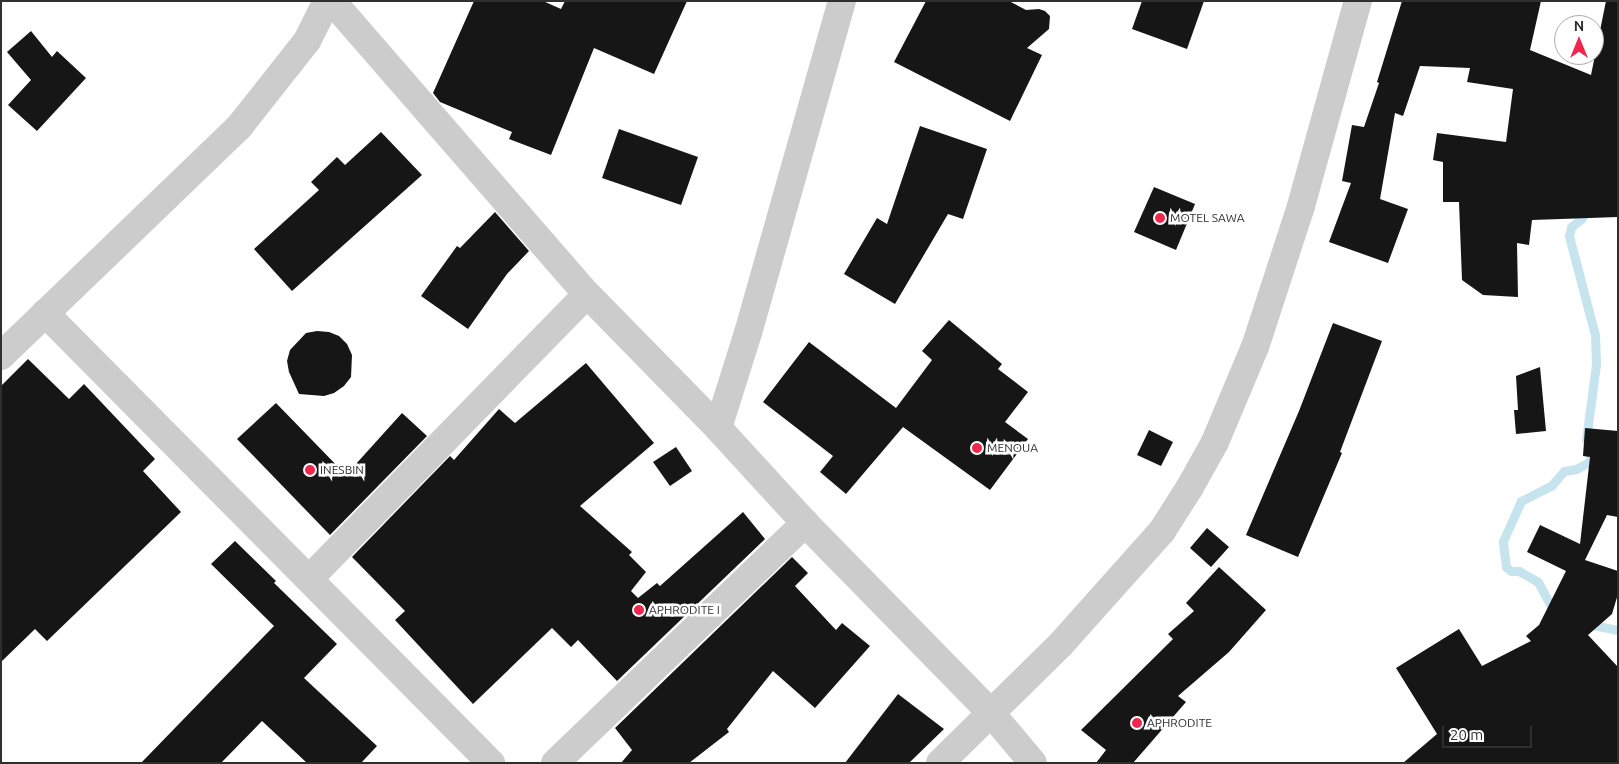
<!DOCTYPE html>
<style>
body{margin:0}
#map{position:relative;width:1619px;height:764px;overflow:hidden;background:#fff;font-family:Ubuntu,sans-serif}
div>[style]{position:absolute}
.stream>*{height:9px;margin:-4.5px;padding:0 4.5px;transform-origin:4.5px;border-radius:4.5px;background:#c6e4ee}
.building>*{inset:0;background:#161616}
.street>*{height:28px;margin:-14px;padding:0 14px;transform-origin:14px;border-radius:14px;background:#ccc}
.dots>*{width:14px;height:14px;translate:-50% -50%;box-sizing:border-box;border:2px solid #fff;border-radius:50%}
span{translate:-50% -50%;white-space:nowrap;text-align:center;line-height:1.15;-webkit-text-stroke:5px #fff;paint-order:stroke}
.poi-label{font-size:12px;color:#2f2f2f}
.left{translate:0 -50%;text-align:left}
.frame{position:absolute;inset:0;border:2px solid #2f2f2f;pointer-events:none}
.north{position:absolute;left:1554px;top:15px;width:50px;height:50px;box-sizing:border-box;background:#fff;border:1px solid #acacac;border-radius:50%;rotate:0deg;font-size:14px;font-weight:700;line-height:20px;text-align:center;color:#2f2f2f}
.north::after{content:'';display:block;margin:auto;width:18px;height:22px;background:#f1264f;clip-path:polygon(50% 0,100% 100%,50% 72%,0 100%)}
.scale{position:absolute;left:1442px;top:726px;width:90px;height:22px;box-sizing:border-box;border:2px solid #2f2f2f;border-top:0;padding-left:6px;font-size:15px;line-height:18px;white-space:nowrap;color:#2f2f2f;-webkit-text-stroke:4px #fff;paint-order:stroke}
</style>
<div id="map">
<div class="stream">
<i style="left:1586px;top:440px;width:77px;rotate:-82.5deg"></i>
<i style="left:1596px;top:364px;width:29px;rotate:-92deg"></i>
<i style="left:1595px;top:335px;width:102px;rotate:-104.7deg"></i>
<i style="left:1569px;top:236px;width:9px;rotate:-77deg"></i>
<i style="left:1571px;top:227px;width:14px;rotate:-39deg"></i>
<i style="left:1582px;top:218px;width:12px;rotate:-66deg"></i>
<i style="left:1555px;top:614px;width:36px;rotate:-118deg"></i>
<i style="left:1538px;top:582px;width:22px;rotate:-150deg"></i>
<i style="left:1519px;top:571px;width:8px;rotate:180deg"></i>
<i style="left:1511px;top:571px;width:6px;rotate:-141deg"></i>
<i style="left:1506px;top:567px;width:26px;rotate:-97deg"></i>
<i style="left:1503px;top:541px;width:44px;rotate:-65.8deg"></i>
<i style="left:1521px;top:501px;width:34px;rotate:-27deg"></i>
<i style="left:1551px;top:486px;width:20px;rotate:-49deg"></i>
<i style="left:1564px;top:471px;width:12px;rotate:-9deg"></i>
<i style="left:1576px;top:469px;width:15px;rotate:-28deg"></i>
<i style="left:1589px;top:462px;width:7px;rotate:-74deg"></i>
<i style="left:1591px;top:455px;width:4px;rotate:-124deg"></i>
<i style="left:1587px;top:624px;width:32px;rotate:11deg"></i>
</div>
<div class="building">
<i style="clip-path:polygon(474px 1px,543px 1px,561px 9px,565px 1px,687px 1px,654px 74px,594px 48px,551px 155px,509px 139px,512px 132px,440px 102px,433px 93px)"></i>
<i style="clip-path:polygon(926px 1px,1009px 1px,1026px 10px,1039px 9px,1045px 11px,1050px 16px,1049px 29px,1027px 48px,1042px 55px,1010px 121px,894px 62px)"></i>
<i style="clip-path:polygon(1142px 1px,1204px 1px,1187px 49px,1132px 29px)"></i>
<i style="clip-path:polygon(1402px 1px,1541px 1px,1530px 50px,1591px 75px,1606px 1px,1618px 1px,1618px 217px,1532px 220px,1529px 245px,1517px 243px,1518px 297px,1483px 295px,1462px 280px,1459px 202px,1443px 202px,1443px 162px,1433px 160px,1437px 133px,1506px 142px,1513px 89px,1467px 82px,1470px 68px,1420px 66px,1403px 116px,1395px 113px,1380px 199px,1408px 209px,1388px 263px,1329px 242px,1351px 183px,1342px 181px,1352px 125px,1364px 127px,1379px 83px,1377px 82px)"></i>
<i style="clip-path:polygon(31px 31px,52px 57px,57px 51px,86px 78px,37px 131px,8px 105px,31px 80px,7px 52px)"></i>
<i style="clip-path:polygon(920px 126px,987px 149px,963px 219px,948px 214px,895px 304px,844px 274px,877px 218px,887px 224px)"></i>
<i style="clip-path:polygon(619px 129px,698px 157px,681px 205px,602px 178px)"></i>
<i style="clip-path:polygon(381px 132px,422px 175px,292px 291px,254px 249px,319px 190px,311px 182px,337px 157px,345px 165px)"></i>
<i style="clip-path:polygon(1154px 187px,1195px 204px,1176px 250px,1134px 232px)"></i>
<i style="clip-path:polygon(495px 212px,529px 251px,507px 274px,468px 329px,421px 296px,457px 246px,460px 248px)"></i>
<i style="clip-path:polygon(949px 320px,1002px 364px,998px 369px,1028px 392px,1005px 422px,1028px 439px,990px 490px,903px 427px,846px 494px,820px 472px,833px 456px,763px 402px,809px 342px,896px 408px,932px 360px,922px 351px)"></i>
<i style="clip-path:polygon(1333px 323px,1382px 341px,1340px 452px,1342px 453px,1298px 557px,1246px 535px,1299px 411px)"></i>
<i style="clip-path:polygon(317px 331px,329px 332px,339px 336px,347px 344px,352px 355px,351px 377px,344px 386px,334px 393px,324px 396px,299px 394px,289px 372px,287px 361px,290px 350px,306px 333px)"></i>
<i style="clip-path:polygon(28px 359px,69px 399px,84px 384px,155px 459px,143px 471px,181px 512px,47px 641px,35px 629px,1px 662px,1px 386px)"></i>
<i style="clip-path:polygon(586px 363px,654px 443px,580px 506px,632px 552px,629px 555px,646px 572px,631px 591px,638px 598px,657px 583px,660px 586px,743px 512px,765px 539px,617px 681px,578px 640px,571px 647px,552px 628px,473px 704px,395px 620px,405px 611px,352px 557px,450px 456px,454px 460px,499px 409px,515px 423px)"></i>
<i style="clip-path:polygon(1540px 367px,1546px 431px,1516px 434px,1514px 410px,1518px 410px,1516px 376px)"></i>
<i style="clip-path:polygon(276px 403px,346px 475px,402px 413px,427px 436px,330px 535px,237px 439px)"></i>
<i style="clip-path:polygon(1585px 428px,1618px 431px,1618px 517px,1607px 515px,1585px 560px,1618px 571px,1618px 594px,1612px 614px,1588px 635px,1618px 667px,1618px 763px,1403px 763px,1437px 734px,1396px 668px,1459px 629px,1482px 666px,1531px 641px,1526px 636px,1539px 625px,1566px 571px,1527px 552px,1540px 525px,1580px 544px,1590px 457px,1583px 456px)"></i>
<i style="clip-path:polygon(1149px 430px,1173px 442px,1161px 466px,1137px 455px)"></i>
<i style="clip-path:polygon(676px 447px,692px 471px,670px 486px,653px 462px)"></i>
<i style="clip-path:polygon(1207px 528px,1229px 547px,1211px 567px,1190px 548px)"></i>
<i style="clip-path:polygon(235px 541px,276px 581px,274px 583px,337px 644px,304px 678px,377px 746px,361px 763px,307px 763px,262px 721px,221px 763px,141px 763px,274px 626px,211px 564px)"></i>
<i style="clip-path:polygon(792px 557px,808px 573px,795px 586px,836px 630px,842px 623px,870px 646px,815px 708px,773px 671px,727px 729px,729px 732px,689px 763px,621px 763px,632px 750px,615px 728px)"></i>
<i style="clip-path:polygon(1219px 567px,1266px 610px,1229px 652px,1178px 696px,1186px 702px,1133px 763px,1096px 763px,1106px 750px,1081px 730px,1173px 639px,1168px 634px,1194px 611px,1186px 603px)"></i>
<i style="clip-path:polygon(898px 694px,944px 729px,909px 763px,845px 763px)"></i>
</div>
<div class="street">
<i style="left:332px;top:1px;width:388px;rotate:49deg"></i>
<i style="left:587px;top:294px;width:187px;rotate:45.6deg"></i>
<i style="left:718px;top:428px;width:129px;rotate:47.5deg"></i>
<i style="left:805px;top:523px;width:266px;rotate:45.6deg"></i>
<i style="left:991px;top:713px;width:65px;rotate:50deg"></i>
<i style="left:45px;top:313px;width:634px;rotate:45.26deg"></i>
<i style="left:1px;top:356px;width:330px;rotate:-43.9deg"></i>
<i style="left:239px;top:127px;width:110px;rotate:-51.7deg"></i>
<i style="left:307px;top:41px;width:45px;rotate:-63.4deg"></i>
<i style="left:718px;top:428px;width:100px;rotate:-72.5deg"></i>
<i style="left:748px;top:333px;width:345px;rotate:-74.2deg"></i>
<i style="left:309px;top:579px;width:398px;rotate:-45.7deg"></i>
<i style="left:555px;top:763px;width:347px;rotate:-43.8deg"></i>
<i style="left:940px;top:763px;width:170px;rotate:-44.5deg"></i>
<i style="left:1061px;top:644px;width:152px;rotate:-48.2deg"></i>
<i style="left:1162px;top:531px;width:52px;rotate:-57.5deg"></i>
<i style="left:1190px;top:487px;width:51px;rotate:-60.9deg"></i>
<i style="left:1215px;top:442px;width:103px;rotate:-67.2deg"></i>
<i style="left:1255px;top:347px;width:148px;rotate:-71.9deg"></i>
<i style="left:1301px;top:206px;width:213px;rotate:-74.5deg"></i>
</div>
<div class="dots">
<i style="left:1160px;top:218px;background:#f1264f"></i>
<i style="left:977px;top:448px;background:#f1264f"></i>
<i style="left:310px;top:470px;background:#f1264f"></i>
<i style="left:639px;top:610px;background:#f1264f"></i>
<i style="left:1137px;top:723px;background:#f1264f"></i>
</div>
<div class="poi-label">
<span class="left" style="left:1170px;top:218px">MOTEL SAWA</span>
<span class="left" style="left:987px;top:448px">MENOUA</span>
<span class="left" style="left:320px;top:470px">INESBIN</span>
<span class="left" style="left:649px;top:610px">APHRODITE I</span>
<span class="left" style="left:1147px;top:723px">APHRODITE</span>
</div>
<div class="frame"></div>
<div class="north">N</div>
<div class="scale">20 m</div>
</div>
